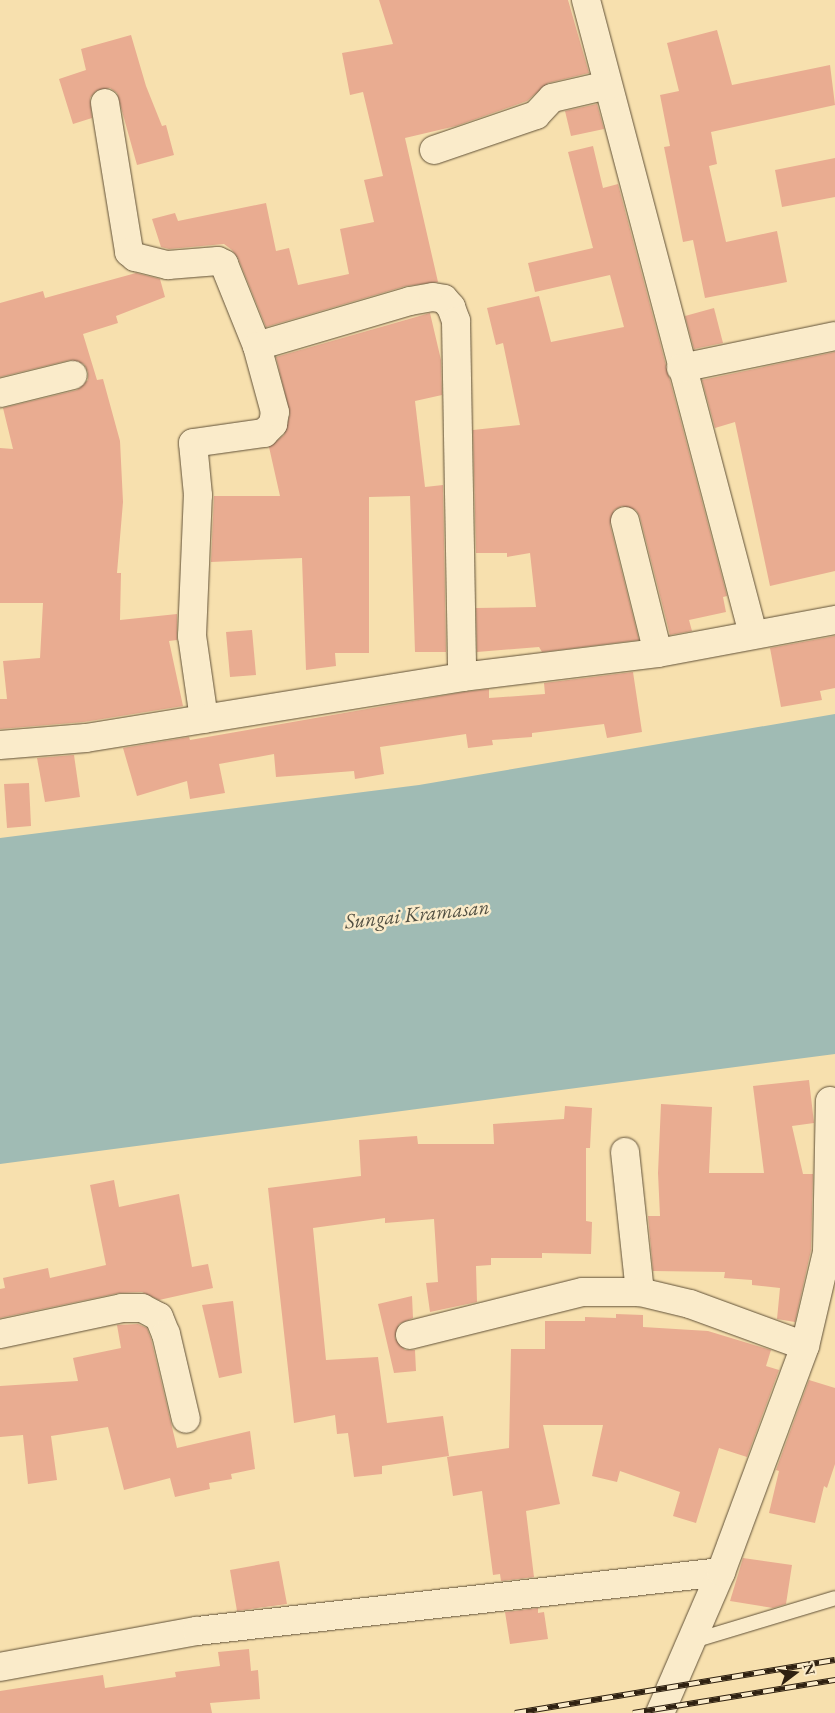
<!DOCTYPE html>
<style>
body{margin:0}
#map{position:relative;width:835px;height:1713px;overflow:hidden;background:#f7e0ae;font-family:"EB Garamond",serif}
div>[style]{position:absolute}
.water>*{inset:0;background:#a0bbb4}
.building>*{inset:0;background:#e9ac91}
.roads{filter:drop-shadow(0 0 1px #615138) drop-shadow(0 0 1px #615138)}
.lane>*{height:14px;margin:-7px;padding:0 7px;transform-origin:7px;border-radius:7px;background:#faebca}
.street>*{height:28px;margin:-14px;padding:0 14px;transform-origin:14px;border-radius:14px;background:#faebca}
.rail>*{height:5.5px;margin-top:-2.75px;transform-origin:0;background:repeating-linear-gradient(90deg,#faebca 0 11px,#2f2111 0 22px);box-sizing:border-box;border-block:1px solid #2f2111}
span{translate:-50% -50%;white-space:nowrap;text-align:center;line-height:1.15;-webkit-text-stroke:5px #faebca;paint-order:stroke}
.water-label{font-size:21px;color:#514f42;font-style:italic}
.north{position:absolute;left:770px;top:1648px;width:50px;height:50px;-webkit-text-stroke:4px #faebca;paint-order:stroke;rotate:75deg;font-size:14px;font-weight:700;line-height:20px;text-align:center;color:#2f2111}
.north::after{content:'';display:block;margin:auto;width:18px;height:22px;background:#2f2111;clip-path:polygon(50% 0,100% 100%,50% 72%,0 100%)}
</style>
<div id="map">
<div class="water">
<i style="clip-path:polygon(835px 714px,835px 1054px,0 1164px,0 838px,419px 785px)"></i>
</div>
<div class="building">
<i style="clip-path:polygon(379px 0,568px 0,589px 73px,548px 83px,527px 101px,456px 126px,405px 138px,438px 282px,406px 286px,266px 327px,238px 258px,232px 250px,224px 244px,169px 249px,161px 247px,152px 219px,175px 213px,178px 221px,266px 203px,276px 251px,289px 248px,298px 285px,349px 274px,340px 229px,374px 222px,364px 180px,383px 176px,363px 92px,350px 95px,342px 53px,393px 44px)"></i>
<i style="clip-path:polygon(717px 30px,732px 85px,830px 65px,835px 105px,711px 132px,717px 164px,709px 166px,726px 242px,777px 231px,787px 282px,705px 298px,693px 240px,683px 242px,664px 147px,670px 146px,660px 95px,679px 91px,667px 43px)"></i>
<i style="clip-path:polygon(131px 35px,146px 86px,162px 126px,166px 125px,174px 155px,137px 165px,117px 93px,110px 88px,96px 91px,90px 98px,92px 118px,73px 124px,59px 79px,86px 70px,81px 49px)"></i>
<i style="clip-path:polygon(597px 104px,604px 129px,571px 136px,565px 111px)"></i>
<i style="clip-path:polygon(593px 146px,603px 188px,618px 184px,727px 596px,723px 597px,726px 612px,689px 620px,692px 631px,670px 635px,640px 517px,636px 510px,622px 506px,614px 510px,610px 525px,639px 640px,542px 652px,539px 647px,477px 652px,476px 608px,536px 607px,530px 553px,507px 557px,507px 553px,476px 553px,473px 430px,520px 425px,503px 343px,496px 345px,487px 308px,539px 296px,551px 342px,624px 327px,610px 275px,535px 292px,528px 263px,593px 248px,568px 152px)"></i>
<i style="clip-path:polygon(835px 158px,835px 197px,782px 207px,775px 170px)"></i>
<i style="clip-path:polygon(136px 273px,160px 279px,165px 297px,116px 316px,118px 323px,83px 334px,97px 380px,103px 379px,120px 441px,123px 502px,117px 573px,121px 573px,120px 620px,177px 614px,177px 640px,169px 641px,183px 706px,84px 722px,0 729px,0 699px,7px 699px,3px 661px,40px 658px,43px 603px,0 603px,0 448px,13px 449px,3px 408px,77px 390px,88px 380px,88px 372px,84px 364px,70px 360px,0 377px,0 303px,43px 291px,45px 298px)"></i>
<i style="clip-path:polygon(714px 308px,723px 343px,694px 349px,685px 316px)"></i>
<i style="clip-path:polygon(430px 313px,441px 360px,442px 395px,415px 401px,425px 487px,443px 485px,446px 652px,415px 652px,410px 496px,369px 497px,369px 653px,335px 653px,336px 666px,306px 670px,302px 558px,211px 562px,214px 496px,280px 496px,269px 447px,284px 435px,290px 414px,276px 357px)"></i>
<i style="clip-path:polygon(835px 352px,835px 571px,770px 586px,735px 422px,715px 428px,702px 380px)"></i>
<i style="clip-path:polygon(252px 630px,256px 675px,230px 677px,226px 632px)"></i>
<i style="clip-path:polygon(835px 636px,835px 688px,820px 691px,822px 700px,781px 707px,770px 648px)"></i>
<i style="clip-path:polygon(633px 672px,642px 732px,607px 738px,604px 724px,532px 733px,532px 737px,492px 740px,493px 745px,468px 748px,466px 734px,380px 747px,384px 774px,355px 779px,354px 771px,276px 777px,274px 754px,219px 764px,225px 793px,190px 799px,187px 781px,137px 796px,123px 748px,189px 737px,190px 740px,464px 692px,489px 689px,489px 698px,545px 694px,544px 683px)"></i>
<i style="clip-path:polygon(74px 755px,80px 797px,45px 802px,37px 758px)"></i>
<i style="clip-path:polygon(29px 783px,31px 826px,7px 828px,4px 784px)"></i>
<i style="clip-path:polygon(809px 1080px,814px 1123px,792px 1126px,803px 1174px,813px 1174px,811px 1250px,795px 1322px,777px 1319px,780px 1288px,752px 1285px,752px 1280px,724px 1278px,725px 1272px,653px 1271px,648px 1216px,660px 1216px,658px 1173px,661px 1104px,712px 1107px,709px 1173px,764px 1173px,753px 1086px)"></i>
<i style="clip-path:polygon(565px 1106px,592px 1108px,590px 1148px,586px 1148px,586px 1221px,592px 1222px,591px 1254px,542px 1253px,542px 1258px,491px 1258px,491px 1265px,476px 1266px,477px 1302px,430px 1312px,426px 1283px,438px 1282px,434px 1219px,385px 1223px,385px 1218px,313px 1228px,326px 1360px,378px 1357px,387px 1423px,443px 1416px,449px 1456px,382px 1466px,382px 1474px,354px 1477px,348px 1433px,337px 1434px,335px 1415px,294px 1423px,268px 1188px,361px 1176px,359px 1140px,417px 1136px,418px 1144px,494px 1144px,493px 1124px,564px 1119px)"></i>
<i style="clip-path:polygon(114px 1180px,119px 1207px,179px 1194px,192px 1267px,208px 1264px,213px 1288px,159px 1300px,142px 1292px,119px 1293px,0 1318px,0 1289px,5px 1288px,3px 1278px,48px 1268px,50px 1278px,106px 1265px,90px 1185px)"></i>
<i style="clip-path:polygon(412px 1296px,413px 1318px,399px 1324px,395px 1338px,405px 1350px,415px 1350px,416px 1371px,394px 1373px,378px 1304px)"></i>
<i style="clip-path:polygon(233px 1301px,242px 1373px,219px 1378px,202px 1305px)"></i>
<i style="clip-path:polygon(616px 1314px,643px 1315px,643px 1327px,708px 1331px,771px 1350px,766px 1366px,779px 1370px,747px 1457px,719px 1448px,696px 1523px,673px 1516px,680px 1492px,620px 1471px,617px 1482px,592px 1476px,603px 1425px,543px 1425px,560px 1504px,526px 1511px,534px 1577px,501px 1581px,500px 1574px,493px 1575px,482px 1491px,453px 1496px,447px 1457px,509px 1448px,511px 1349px,545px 1349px,545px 1321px,585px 1321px,585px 1317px,616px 1318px)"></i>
<i style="clip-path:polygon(138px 1324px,147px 1328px,151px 1339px,177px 1448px,250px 1431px,255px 1469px,231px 1474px,232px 1479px,209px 1483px,210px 1489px,175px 1497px,170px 1478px,124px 1490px,108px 1427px,51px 1436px,57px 1480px,28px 1484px,23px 1435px,0 1437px,0 1386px,78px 1381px,73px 1358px,121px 1348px,117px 1325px)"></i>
<i style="clip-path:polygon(809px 1380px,835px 1388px,835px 1464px,827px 1488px,824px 1486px,815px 1523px,769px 1513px,779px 1471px,776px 1470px)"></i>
<i style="clip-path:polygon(743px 1558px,792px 1565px,786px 1604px,773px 1608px,730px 1601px)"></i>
<i style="clip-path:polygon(279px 1561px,287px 1604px,237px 1611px,230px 1570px)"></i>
<i style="clip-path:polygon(538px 1608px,538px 1613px,544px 1612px,548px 1639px,510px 1644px,505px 1612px)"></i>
<i style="clip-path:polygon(249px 1649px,251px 1671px,258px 1670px,260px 1699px,210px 1703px,212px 1713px,0 1713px,0 1691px,103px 1675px,105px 1688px,176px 1677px,175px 1672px,220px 1666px,218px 1652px)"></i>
</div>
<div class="roads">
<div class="lane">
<i style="left:693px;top:1641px;width:148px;rotate:-16.8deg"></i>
</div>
<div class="street">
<i style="left:586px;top:0;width:656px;rotate:75.24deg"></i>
<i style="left:105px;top:103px;width:151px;rotate:80.8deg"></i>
<i style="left:129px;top:252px;width:8px;rotate:40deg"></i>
<i style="left:135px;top:257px;width:34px;rotate:14deg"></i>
<i style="left:168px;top:265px;width:50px;rotate:-4.6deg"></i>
<i style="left:218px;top:261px;width:7px;rotate:27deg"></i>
<i style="left:224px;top:264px;width:88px;rotate:68.1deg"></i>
<i style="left:257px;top:346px;width:159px;rotate:-16.4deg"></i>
<i style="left:410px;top:301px;width:23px;rotate:-10deg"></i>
<i style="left:433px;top:297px;width:11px;rotate:10deg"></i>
<i style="left:444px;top:299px;width:11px;rotate:49deg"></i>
<i style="left:451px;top:307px;width:15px;rotate:70deg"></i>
<i style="left:456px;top:321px;width:356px;rotate:89deg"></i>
<i style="left:434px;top:150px;width:108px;rotate:-18.9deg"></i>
<i style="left:536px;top:115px;width:23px;rotate:-47deg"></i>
<i style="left:552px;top:98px;width:57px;rotate:-13.1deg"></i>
<i style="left:681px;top:368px;width:157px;rotate:-11.7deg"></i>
<i style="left:0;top:393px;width:75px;rotate:-13.9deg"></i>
<i style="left:625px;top:521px;width:136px;rotate:76deg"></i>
<i style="left:204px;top:719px;width:84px;rotate:-98.2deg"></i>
<i style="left:192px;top:636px;width:141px;rotate:-87.6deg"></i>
<i style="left:198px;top:495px;width:52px;rotate:-95.5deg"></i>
<i style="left:193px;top:443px;width:72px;rotate:-8deg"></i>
<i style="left:264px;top:433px;width:13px;rotate:-45deg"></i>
<i style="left:273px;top:424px;width:12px;rotate:-81deg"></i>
<i style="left:275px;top:412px;width:68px;rotate:-105.3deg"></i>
<i style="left:0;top:745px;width:86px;rotate:-4.7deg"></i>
<i style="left:86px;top:738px;width:381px;rotate:-9.2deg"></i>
<i style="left:462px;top:677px;width:197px;rotate:-7deg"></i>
<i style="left:658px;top:653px;width:180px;rotate:-10.6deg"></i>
<i style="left:625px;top:1152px;width:141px;rotate:83.9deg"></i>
<i style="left:0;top:1334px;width:125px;rotate:-12deg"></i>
<i style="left:122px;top:1308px;width:20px"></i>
<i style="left:142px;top:1308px;width:19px;rotate:28deg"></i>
<i style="left:159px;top:1317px;width:18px;rotate:68deg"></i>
<i style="left:166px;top:1334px;width:87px;rotate:76.8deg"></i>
<i style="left:410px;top:1335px;width:178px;rotate:-14deg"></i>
<i style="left:583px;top:1292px;width:57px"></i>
<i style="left:640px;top:1292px;width:51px;rotate:13.5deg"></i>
<i style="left:690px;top:1304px;width:122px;rotate:20.1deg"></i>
<i style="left:0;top:1667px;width:200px;rotate:-10.4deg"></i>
<i style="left:197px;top:1631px;width:527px;rotate:-6.42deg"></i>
<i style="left:660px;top:1713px;width:154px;rotate:-66.6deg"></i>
<i style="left:721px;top:1572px;width:241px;rotate:-69.6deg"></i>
<i style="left:805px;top:1346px;width:97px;rotate:-76.8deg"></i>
<i style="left:827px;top:1252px;width:151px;rotate:-88.9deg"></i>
</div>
</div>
<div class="rail">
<i style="left:515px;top:1713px;width:324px;rotate:-9.4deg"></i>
<i style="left:633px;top:1713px;width:205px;rotate:-9.3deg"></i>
</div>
<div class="water-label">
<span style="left:417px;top:914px;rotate:-6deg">Sungai Kramasan</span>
</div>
<div class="north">N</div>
</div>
